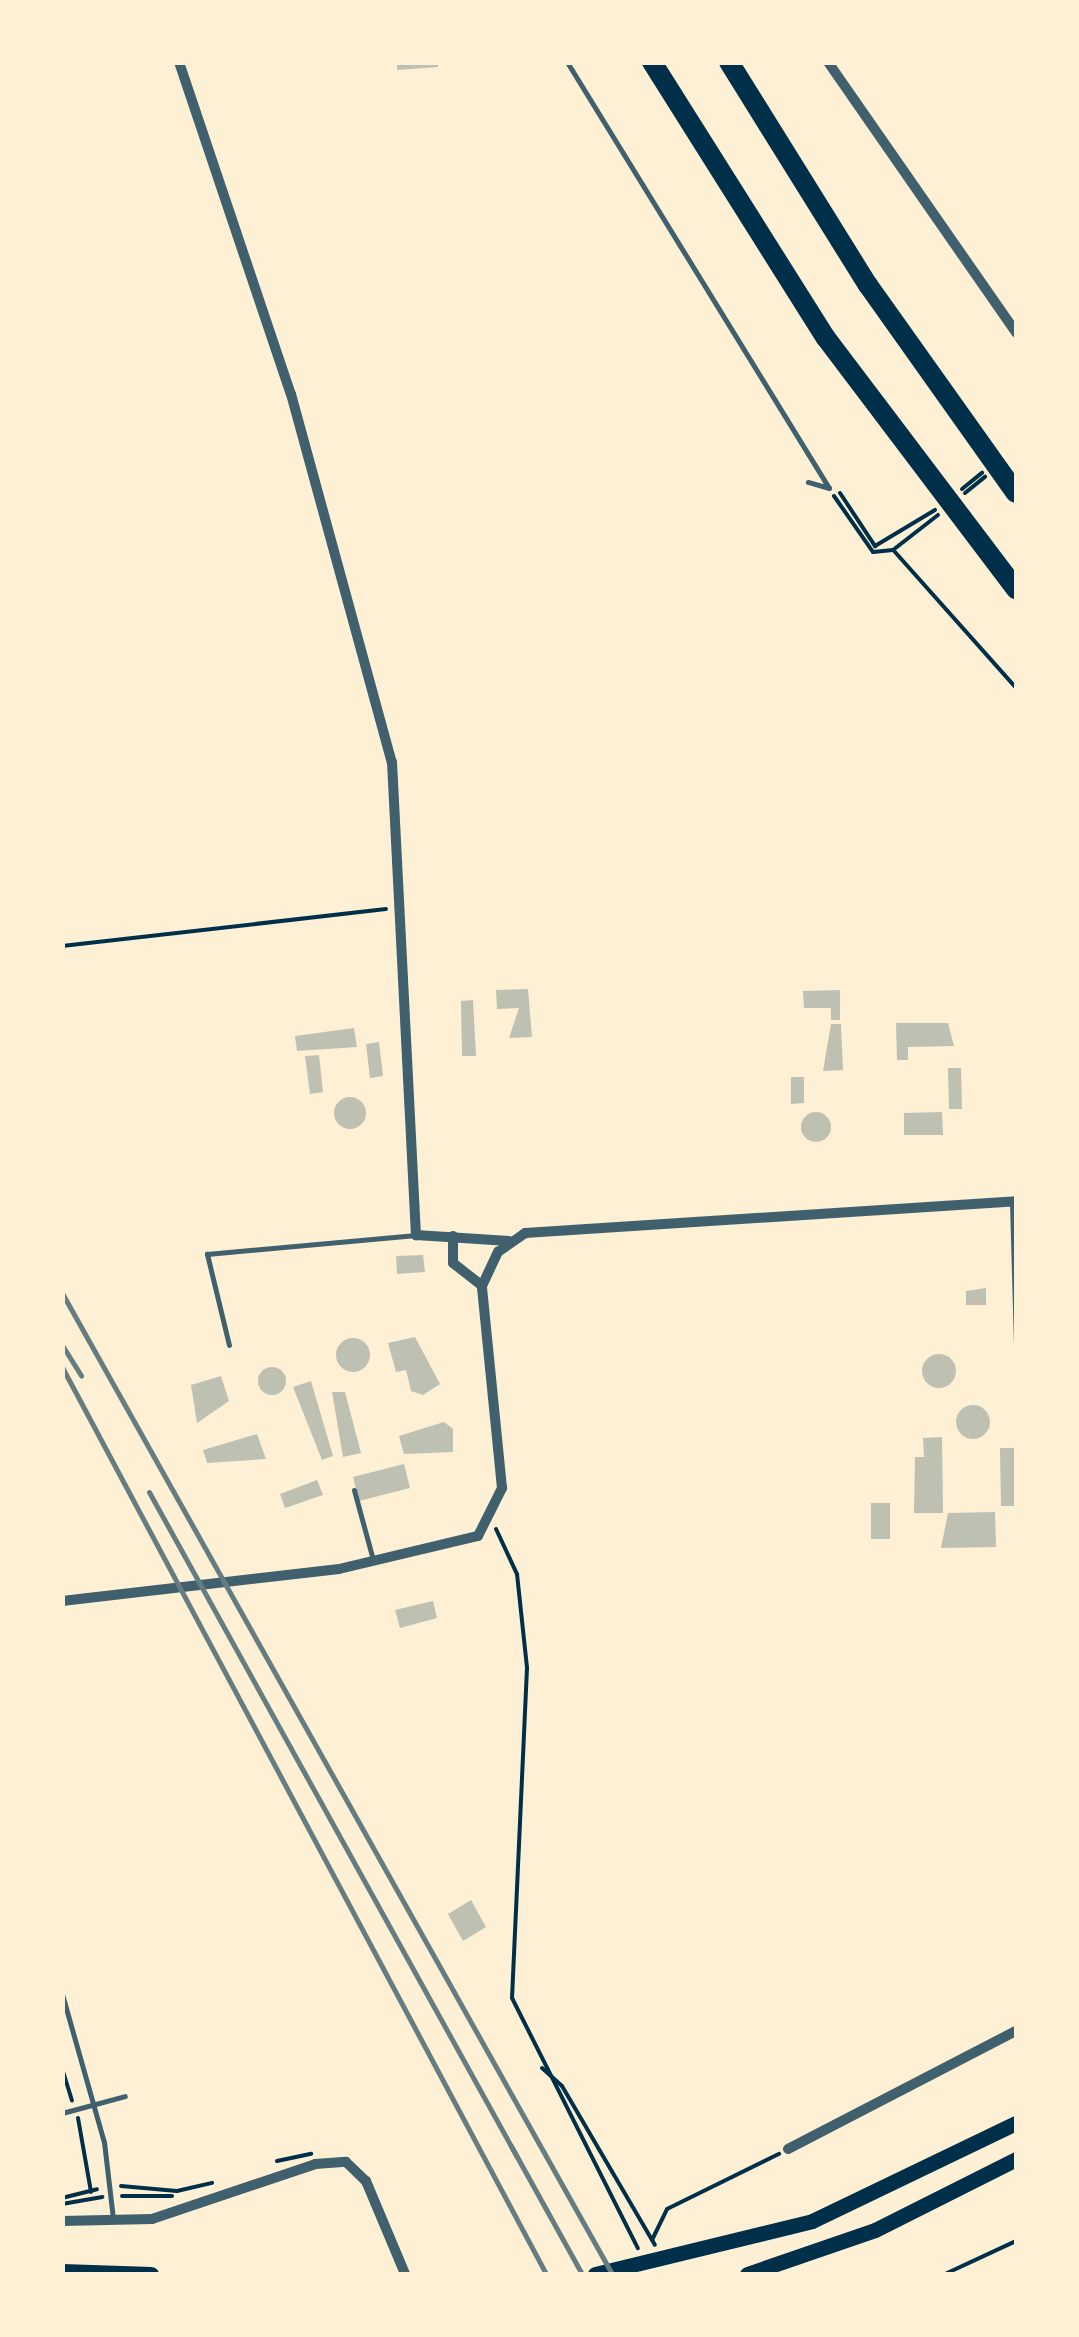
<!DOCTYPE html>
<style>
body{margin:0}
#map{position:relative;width:1079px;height:2337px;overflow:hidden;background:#fdf0d5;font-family:Jost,sans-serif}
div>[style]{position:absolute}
.building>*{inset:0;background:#bec0b2}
.round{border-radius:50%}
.path>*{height:4px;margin:-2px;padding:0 2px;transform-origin:2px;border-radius:2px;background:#003049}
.service>*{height:5px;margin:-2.5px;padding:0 2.5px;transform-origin:2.5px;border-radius:2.5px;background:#3f606c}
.minor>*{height:10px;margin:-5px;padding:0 5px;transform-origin:5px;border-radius:5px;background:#3f606c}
.secondary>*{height:15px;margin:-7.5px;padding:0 7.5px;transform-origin:7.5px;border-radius:7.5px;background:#003049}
.motorway>*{height:20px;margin:-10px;padding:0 10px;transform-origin:10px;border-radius:10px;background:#003049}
.rail>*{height:5px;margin:-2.5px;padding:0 2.5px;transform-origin:2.5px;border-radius:2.5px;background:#657d81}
span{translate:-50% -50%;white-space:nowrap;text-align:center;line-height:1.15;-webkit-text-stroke:9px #fdf0d5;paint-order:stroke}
.frame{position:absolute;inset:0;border:65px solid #fdf0d5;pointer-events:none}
</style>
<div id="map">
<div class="building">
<i style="clip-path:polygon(397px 62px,438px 62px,438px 67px,397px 70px)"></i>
<i style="clip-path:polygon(528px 989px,532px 1037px,509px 1038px,519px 1008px,497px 1009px,496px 990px)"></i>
<i style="clip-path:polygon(840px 990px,840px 1020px,831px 1020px,831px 1008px,804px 1008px,803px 991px)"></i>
<i style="clip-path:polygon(473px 1000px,476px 1056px,462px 1056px,461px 1001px)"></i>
<i style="clip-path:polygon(896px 1023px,948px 1023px,954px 1046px,908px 1047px,908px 1060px,897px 1060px)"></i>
<i style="clip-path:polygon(831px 1024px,841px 1024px,843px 1070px,823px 1071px)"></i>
<i style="clip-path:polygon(354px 1028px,357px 1047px,297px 1051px,295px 1036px)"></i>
<i style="clip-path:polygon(379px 1042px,383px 1076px,370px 1078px,366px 1044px)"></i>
<i style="clip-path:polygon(319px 1055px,323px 1092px,310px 1094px,305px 1056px)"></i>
<i style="clip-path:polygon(948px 1068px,961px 1068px,962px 1109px,949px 1109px)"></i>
<i style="clip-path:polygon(791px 1077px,804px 1077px,804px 1103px,791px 1104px)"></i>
<i class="round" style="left:334px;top:1097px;width:32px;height:32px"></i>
<i class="round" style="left:801px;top:1112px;width:30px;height:30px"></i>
<i style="clip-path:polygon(942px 1112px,943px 1135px,904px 1135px,904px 1113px)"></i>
<i style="clip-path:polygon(423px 1255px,425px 1272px,397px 1274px,396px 1256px)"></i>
<i style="clip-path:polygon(986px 1288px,986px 1305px,966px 1305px,966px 1291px)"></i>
<i style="clip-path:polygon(415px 1337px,440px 1384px,423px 1395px,411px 1391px,406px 1370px,396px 1372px,388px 1343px)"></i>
<i class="round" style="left:336px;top:1338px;width:34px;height:34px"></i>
<i class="round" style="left:922px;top:1354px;width:34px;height:34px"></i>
<i class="round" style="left:258px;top:1367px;width:28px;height:28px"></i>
<i style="clip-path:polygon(221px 1376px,229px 1401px,197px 1423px,191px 1385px)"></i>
<i style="clip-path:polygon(311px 1381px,333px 1456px,322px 1460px,293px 1387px)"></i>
<i style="clip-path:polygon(332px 1392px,345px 1392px,361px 1453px,343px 1457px)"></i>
<i class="round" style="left:956px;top:1405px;width:34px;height:34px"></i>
<i style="clip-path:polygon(444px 1422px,453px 1429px,453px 1452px,404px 1454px,399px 1436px)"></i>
<i style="clip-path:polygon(257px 1434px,266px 1459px,207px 1463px,203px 1450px)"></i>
<i style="clip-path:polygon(942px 1437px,943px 1513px,914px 1513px,915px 1457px,924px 1457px,923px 1438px)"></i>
<i style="clip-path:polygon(1000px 1448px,1016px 1448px,1016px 1506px,1001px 1506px)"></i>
<i style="clip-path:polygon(404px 1464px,410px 1488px,359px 1501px,353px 1477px)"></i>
<i style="clip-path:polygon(317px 1480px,323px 1495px,285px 1508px,280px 1494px)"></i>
<i style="clip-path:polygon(871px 1503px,890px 1503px,890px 1539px,871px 1539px)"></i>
<i style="clip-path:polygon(995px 1512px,996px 1547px,941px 1548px,948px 1513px)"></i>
<i style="clip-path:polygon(433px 1601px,437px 1618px,400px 1628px,395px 1610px)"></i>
<i style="clip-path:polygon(471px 1900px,486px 1927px,463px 1941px,448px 1914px)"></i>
</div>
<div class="path">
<i style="left:962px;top:489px;width:26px;rotate:-39deg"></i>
<i style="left:840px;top:493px;width:64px;rotate:56.6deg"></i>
<i style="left:875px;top:546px;width:70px;rotate:-31deg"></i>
<i style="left:965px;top:493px;width:26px;rotate:-39deg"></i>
<i style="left:834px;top:496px;width:68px;rotate:55.1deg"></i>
<i style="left:873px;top:552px;width:20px;rotate:-6deg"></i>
<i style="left:893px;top:550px;width:57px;rotate:-37.9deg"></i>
<i style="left:895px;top:552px;width:182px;rotate:48.3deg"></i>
<i style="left:62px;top:946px;width:326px;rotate:-6.5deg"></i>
<i style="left:496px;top:1529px;width:50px;rotate:65deg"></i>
<i style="left:517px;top:1574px;width:95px;rotate:83.9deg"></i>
<i style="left:527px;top:1668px;width:330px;rotate:92.6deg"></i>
<i style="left:512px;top:1998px;width:280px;rotate:63.3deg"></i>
<i style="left:62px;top:2068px;width:34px;rotate:73deg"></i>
<i style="left:542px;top:2068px;width:27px;rotate:42deg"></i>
<i style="left:562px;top:2086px;width:184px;rotate:59.7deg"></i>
<i style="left:78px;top:2118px;width:75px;rotate:80deg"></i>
<i style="left:277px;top:2161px;width:35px;rotate:-12deg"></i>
<i style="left:121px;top:2186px;width:56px;rotate:5.1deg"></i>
<i style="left:177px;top:2191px;width:36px;rotate:-13deg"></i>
<i style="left:122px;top:2196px;width:50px"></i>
<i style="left:62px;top:2198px;width:36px;rotate:-14deg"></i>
<i style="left:62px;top:2204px;width:41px;rotate:-9.9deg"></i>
<i style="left:652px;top:2240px;width:34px;rotate:-64deg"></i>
<i style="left:667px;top:2209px;width:125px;rotate:-26.2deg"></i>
<i style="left:945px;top:2274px;width:78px;rotate:-24.9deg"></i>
</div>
<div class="service">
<i style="left:567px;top:62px;width:500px;rotate:58.41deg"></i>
<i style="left:829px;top:488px;width:22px;rotate:-164deg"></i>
<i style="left:1012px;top:1202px;width:147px;rotate:88.4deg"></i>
<i style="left:229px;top:1345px;width:94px;rotate:-103.6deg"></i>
<i style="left:207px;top:1254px;width:210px;rotate:-5.2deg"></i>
<i style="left:354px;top:1490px;width:73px;rotate:74.8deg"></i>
<i style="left:62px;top:1994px;width:154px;rotate:74.2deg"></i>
<i style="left:104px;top:2142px;width:78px;rotate:83.3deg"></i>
<i style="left:62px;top:2113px;width:65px;rotate:-15.1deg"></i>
</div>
<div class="minor">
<i style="left:179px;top:62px;width:350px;rotate:71.4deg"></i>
<i style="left:291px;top:394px;width:382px;rotate:74.7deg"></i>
<i style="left:392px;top:762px;width:474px;rotate:87.1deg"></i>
<i style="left:416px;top:1235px;width:93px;rotate:3.7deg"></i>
<i style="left:828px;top:62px;width:330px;rotate:55.2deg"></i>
<i style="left:453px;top:1236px;width:27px;rotate:90deg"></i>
<i style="left:453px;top:1263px;width:37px;rotate:38deg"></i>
<i style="left:62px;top:1601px;width:279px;rotate:-6.6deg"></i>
<i style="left:339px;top:1569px;width:143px;rotate:-13.4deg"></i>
<i style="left:478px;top:1536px;width:54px;rotate:-63.4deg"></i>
<i style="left:502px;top:1488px;width:203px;rotate:-95.7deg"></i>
<i style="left:482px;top:1286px;width:38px;rotate:-65deg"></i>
<i style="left:498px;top:1252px;width:33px;rotate:-35deg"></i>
<i style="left:525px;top:1233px;width:492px;rotate:-3.7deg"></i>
<i style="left:788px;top:2149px;width:257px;rotate:-27.4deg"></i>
<i style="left:62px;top:2221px;width:90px;rotate:-1.3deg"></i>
<i style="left:152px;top:2219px;width:172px;rotate:-18.6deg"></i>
<i style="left:315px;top:2164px;width:31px;rotate:-4deg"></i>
<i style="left:346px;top:2162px;width:28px;rotate:44deg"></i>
<i style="left:366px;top:2181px;width:101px;rotate:67.2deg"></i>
</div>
<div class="secondary">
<i style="left:62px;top:2271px;width:89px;rotate:1.9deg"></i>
<i style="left:595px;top:2274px;width:223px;rotate:-13.7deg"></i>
<i style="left:812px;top:2221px;width:226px;rotate:-25.7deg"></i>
<i style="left:747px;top:2274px;width:135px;rotate:-19deg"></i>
<i style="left:875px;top:2230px;width:158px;rotate:-26.7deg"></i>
</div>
<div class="motorway">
<i style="left:652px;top:62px;width:326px;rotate:57.8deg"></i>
<i style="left:826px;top:338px;width:315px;rotate:52.9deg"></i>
<i style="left:729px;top:62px;width:263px;rotate:58.1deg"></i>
<i style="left:868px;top:285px;width:255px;rotate:54.6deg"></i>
</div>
<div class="rail">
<i style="left:62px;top:1293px;width:1125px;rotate:60.72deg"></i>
<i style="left:62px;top:1345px;width:36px;rotate:58deg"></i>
<i style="left:62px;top:1367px;width:1028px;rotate:61.91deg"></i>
<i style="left:149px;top:1492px;width:760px;rotate:61.04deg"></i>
<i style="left:511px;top:2146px;width:146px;rotate:61deg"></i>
</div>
<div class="frame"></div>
</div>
